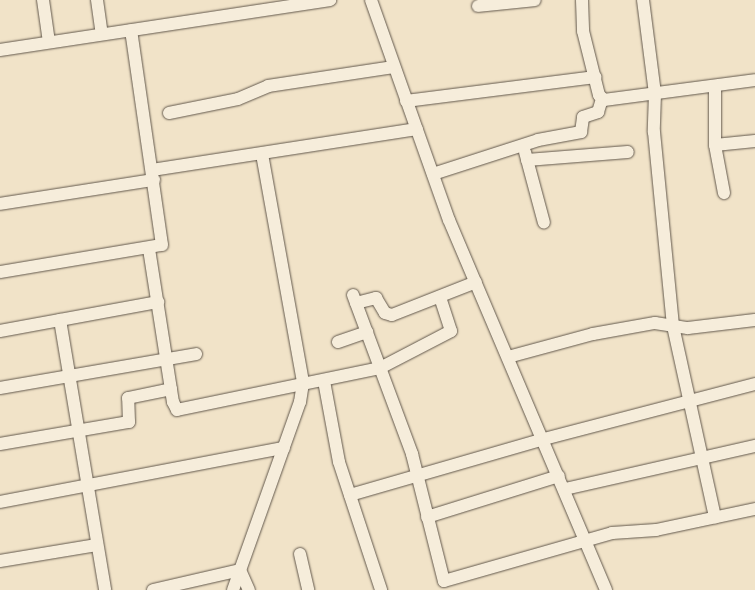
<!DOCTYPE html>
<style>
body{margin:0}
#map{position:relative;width:755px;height:590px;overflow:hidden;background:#f1e3c8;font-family:"IM FELL English",serif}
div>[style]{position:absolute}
.roads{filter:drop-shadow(0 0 1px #62584c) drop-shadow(0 0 1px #62584c)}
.minor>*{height:12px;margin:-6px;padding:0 6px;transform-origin:6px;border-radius:6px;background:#f6eddb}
span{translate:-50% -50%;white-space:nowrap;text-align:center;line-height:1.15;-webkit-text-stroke:4px #f6eddb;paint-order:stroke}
</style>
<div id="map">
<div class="roads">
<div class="minor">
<i style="left:43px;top:0;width:42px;rotate:81.9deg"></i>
<i style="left:97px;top:0;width:34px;rotate:82deg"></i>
<i style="left:371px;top:0;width:233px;rotate:70.5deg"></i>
<i style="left:449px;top:220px;width:402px;rotate:67deg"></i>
<i style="left:582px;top:0;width:31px;rotate:88deg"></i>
<i style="left:583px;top:31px;width:66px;rotate:76deg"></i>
<i style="left:599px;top:95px;width:7px;rotate:45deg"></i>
<i style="left:604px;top:100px;width:152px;rotate:-7.5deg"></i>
<i style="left:643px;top:0;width:95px;rotate:82.7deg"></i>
<i style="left:655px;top:94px;width:38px;rotate:92deg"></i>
<i style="left:654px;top:132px;width:195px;rotate:84.4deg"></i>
<i style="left:673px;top:326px;width:196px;rotate:77.6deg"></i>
<i style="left:478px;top:6px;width:57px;rotate:-6deg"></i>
<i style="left:0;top:50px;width:334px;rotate:-8.6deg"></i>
<i style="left:715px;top:86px;width:59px;rotate:90deg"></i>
<i style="left:715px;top:145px;width:49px;rotate:79.4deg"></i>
<i style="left:406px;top:101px;width:191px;rotate:-7.2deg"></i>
<i style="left:169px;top:113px;width:70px;rotate:-11.5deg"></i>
<i style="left:238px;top:99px;width:33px;rotate:-23deg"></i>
<i style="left:268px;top:86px;width:127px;rotate:-8.6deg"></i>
<i style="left:715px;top:145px;width:40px;rotate:-5.7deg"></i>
<i style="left:525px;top:152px;width:73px;rotate:75deg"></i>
<i style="left:527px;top:160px;width:101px;rotate:-4.5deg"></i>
<i style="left:152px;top:170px;width:268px;rotate:-8.8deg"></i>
<i style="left:433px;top:174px;width:110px;rotate:-17.9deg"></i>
<i style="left:538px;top:140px;width:44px;rotate:-10.5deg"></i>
<i style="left:581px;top:132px;width:15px;rotate:-82deg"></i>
<i style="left:583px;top:117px;width:16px;rotate:-18deg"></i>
<i style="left:598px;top:112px;width:14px;rotate:-73deg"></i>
<i style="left:0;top:204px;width:156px;rotate:-8.9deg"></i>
<i style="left:149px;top:249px;width:155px;rotate:81.1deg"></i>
<i style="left:173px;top:402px;width:9px;rotate:63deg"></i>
<i style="left:177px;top:410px;width:207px;rotate:-11.7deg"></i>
<i style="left:380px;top:368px;width:80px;rotate:-27.5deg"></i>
<i style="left:451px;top:331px;width:36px;rotate:-108deg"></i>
<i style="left:0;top:272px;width:164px;rotate:-9.5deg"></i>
<i style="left:162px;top:245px;width:217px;rotate:-98.2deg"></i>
<i style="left:353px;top:295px;width:170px;rotate:69.6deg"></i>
<i style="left:412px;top:454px;width:131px;rotate:75.9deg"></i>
<i style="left:444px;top:581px;width:175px;rotate:-15.9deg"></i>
<i style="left:612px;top:533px;width:44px;rotate:-3.9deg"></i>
<i style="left:656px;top:530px;width:101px;rotate:-12deg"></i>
<i style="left:356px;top:303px;width:21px;rotate:-14deg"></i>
<i style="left:376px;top:298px;width:17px;rotate:59deg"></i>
<i style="left:385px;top:313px;width:7px;rotate:16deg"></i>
<i style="left:392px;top:315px;width:90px;rotate:-21.4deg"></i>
<i style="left:60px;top:320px;width:274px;rotate:80.5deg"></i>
<i style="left:0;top:331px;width:161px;rotate:-10.4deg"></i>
<i style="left:338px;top:342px;width:31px;rotate:-19deg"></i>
<i style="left:508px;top:357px;width:88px;rotate:-15.1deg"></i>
<i style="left:593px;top:334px;width:63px;rotate:-10.1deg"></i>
<i style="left:655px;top:323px;width:33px;rotate:9deg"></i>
<i style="left:688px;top:328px;width:67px;rotate:-6.8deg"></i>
<i style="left:324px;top:381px;width:82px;rotate:79.5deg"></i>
<i style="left:339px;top:462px;width:135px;rotate:71.8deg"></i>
<i style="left:0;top:388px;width:199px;rotate:-9.8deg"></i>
<i style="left:0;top:444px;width:131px;rotate:-9.7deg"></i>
<i style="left:129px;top:422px;width:24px;rotate:-92deg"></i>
<i style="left:128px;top:398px;width:44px;rotate:-11.8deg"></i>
<i style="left:565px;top:489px;width:195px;rotate:-12.8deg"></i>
<i style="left:350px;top:495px;width:202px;rotate:-16.1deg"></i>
<i style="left:544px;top:439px;width:218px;rotate:-14.6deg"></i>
<i style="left:0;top:502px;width:289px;rotate:-10.8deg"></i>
<i style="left:427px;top:517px;width:138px;rotate:-17.3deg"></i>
<i style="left:300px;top:554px;width:37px;rotate:77deg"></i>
<i style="left:0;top:561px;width:98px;rotate:-9.4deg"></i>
<i style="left:153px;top:590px;width:89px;rotate:-12.9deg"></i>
<i style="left:240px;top:570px;width:22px;rotate:66deg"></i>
<i style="left:233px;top:590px;width:200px;rotate:-70.4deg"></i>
<i style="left:300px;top:402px;width:20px;rotate:-81deg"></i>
<i style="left:303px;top:382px;width:232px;rotate:-100.2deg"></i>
</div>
</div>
</div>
